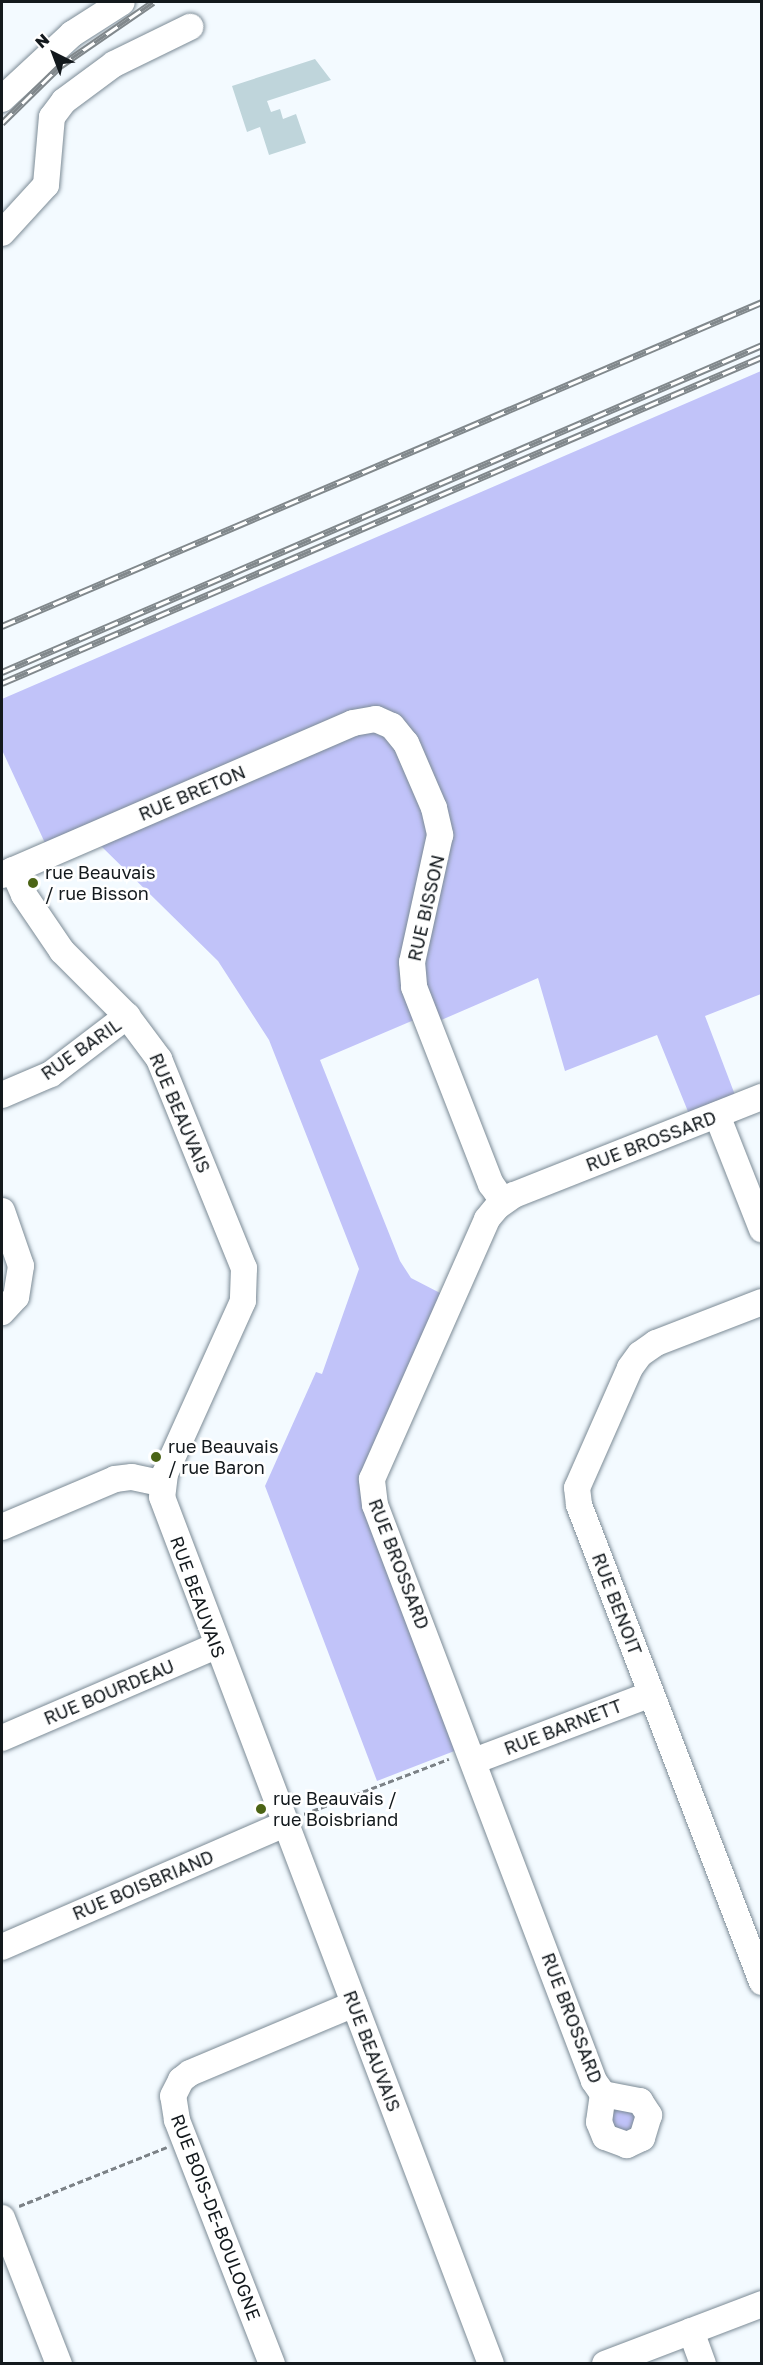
<!DOCTYPE html>
<style>
body{margin:0}
#map{position:relative;width:763px;height:2365px;overflow:hidden;background:#f3faff;font-family:"Golos Text",sans-serif}
div>[style]{position:absolute}
.green>*{inset:0;background:#c1c3f9}
.building>*{inset:0;background:#bfd5db}
.path>*{height:3px;margin-top:-1.5px;transform-origin:0;background:repeating-linear-gradient(90deg,#7c8287 0 6px,transparent 0 9px)}
.roads{filter:drop-shadow(0 0 2px #7c8b96) drop-shadow(0 0 2px #7c8b96)}
.minor>*{height:26px;margin:-13px;padding:0 13px;transform-origin:13px;border-radius:13px;background:#fff}
.rail>*{height:7px;margin-top:-3.5px;transform-origin:0;background:repeating-linear-gradient(90deg,#fff 0 14px,#81888c 0 28px);box-sizing:border-box;border-block:2px solid #81888c}
.dots>*{width:16px;height:16px;translate:-50% -50%;box-sizing:border-box;border:3px solid #fff;border-radius:50%}
span{translate:-50% -50%;white-space:nowrap;text-align:center;line-height:1.15;-webkit-text-stroke:5px #fff;paint-order:stroke}
.street-label{font-size:18px;color:#13191d}
.poi-label{font-size:18px;color:#13191d}
.left{translate:0 -50%;text-align:left}
.frame{position:absolute;inset:0;border:3px solid #13191d;pointer-events:none}
.north{position:absolute;left:24px;top:24px;width:60px;height:60px;-webkit-text-stroke:4px #fff;paint-order:stroke;rotate:318deg;font-size:16px;font-weight:700;line-height:24px;text-align:center;color:#13191d}
.north::after{content:'';display:block;margin:auto;width:21px;height:27px;background:#13191d;clip-path:polygon(50% 0,100% 100%,50% 72%,0 100%)}
</style>
<div id="map">
<div class="green">
<i style="clip-path:polygon(761px 371px,761px 994px,705px 1016px,735px 1095px,689px 1114px,657px 1035px,565px 1071px,538px 978px,439px 1021px,421px 968px,446px 859px,386px 711px,45px 843px,2px 750px,2px 699px)"></i>
<i style="clip-path:polygon(375px 727px,395px 741px,431px 828px,414px 1020px,320px 1060px,400px 1261px,411px 1278px,442px 1294px,364px 1471px,457px 1750px,377px 1781px,265px 1486px,316px 1372px,322px 1374px,359px 1269px,269px 1040px,218px 961px,99px 844px)"></i>
<i style="clip-path:polygon(611px 2106px,633px 2110px,639px 2121px,627px 2135px,612px 2128px)"></i>
</div>
<div class="building">
<i style="clip-path:polygon(315px 59px,331px 80px,267px 101px,271px 112px,280px 109px,283px 119px,296px 114px,306px 143px,269px 155px,260px 127px,247px 132px,232px 86px)"></i>
</div>
<div class="path">
<i style="left:304px;top:1814px;width:155px;rotate:-20.8deg"></i>
<i style="left:19px;top:2206px;width:159px;rotate:-21.7deg"></i>
</div>
<div class="roads">
<div class="minor">
<i style="left:2px;top:99px;width:96px;rotate:-42.9deg"></i>
<i style="left:72px;top:34px;width:59px;rotate:-32.6deg"></i>
<i style="left:2px;top:233px;width:65px;rotate:-47.5deg"></i>
<i style="left:46px;top:185px;width:68px;rotate:-85deg"></i>
<i style="left:52px;top:117px;width:20px;rotate:-53deg"></i>
<i style="left:64px;top:101px;width:62px;rotate:-36.5deg"></i>
<i style="left:114px;top:64px;width:85px;rotate:-26deg"></i>
<i style="left:13px;top:870px;width:27px;rotate:66deg"></i>
<i style="left:24px;top:895px;width:68px;rotate:55.8deg"></i>
<i style="left:62px;top:951px;width:92px;rotate:45deg"></i>
<i style="left:127px;top:1016px;width:54px;rotate:53.3deg"></i>
<i style="left:159px;top:1059px;width:226px;rotate:67.9deg"></i>
<i style="left:244px;top:1268px;width:33px;rotate:92deg"></i>
<i style="left:243px;top:1301px;width:190px;rotate:114.3deg"></i>
<i style="left:165px;top:1474px;width:23px;rotate:97deg"></i>
<i style="left:162px;top:1497px;width:927px;rotate:69.22deg"></i>
<i style="left:2px;top:875px;width:382px;rotate:-23.4deg"></i>
<i style="left:353px;top:723px;width:23px;rotate:-10deg"></i>
<i style="left:376px;top:719px;width:17px;rotate:24deg"></i>
<i style="left:392px;top:726px;width:22px;rotate:51deg"></i>
<i style="left:406px;top:743px;width:71px;rotate:66.7deg"></i>
<i style="left:434px;top:808px;width:28px;rotate:77deg"></i>
<i style="left:440px;top:835px;width:130px;rotate:102.4deg"></i>
<i style="left:412px;top:962px;width:25px;rotate:85deg"></i>
<i style="left:414px;top:987px;width:212px;rotate:68.7deg"></i>
<i style="left:491px;top:1184px;width:21px;rotate:55deg"></i>
<i style="left:2px;top:1095px;width:53px;rotate:-23.2deg"></i>
<i style="left:51px;top:1074px;width:96px;rotate:-37.3deg"></i>
<i style="left:717px;top:1115px;width:123px;rotate:68.5deg"></i>
<i style="left:2px;top:1211px;width:58px;rotate:70.9deg"></i>
<i style="left:21px;top:1266px;width:31px;rotate:99deg"></i>
<i style="left:16px;top:1297px;width:21px;rotate:133deg"></i>
<i style="left:762px;top:1302px;width:114px;rotate:158.9deg"></i>
<i style="left:656px;top:1343px;width:19px;rotate:145deg"></i>
<i style="left:640px;top:1354px;width:17px;rotate:126deg"></i>
<i style="left:630px;top:1368px;width:131px;rotate:113.8deg"></i>
<i style="left:577px;top:1488px;width:17px;rotate:83deg"></i>
<i style="left:579px;top:1505px;width:511px;rotate:69.01deg"></i>
<i style="left:2px;top:1527px;width:123px;rotate:-23deg"></i>
<i style="left:115px;top:1479px;width:17px;rotate:-7deg"></i>
<i style="left:132px;top:1477px;width:30px;rotate:12deg"></i>
<i style="left:2px;top:1738px;width:233px;rotate:-23.3deg"></i>
<i style="left:474px;top:1761px;width:189px;rotate:-20.7deg"></i>
<i style="left:2px;top:1947px;width:309px;rotate:-23.5deg"></i>
<i style="left:603px;top:2094px;width:16px;rotate:-125deg"></i>
<i style="left:594px;top:2081px;width:616px;rotate:-110.82deg"></i>
<i style="left:375px;top:1505px;width:26px;rotate:-97deg"></i>
<i style="left:372px;top:1479px;width:284px;rotate:-66.1deg"></i>
<i style="left:487px;top:1219px;width:17px;rotate:-50deg"></i>
<i style="left:498px;top:1206px;width:19px;rotate:-35deg"></i>
<i style="left:514px;top:1195px;width:267px;rotate:-21.6deg"></i>
<i style="left:603px;top:2094px;width:38px;rotate:11deg"></i>
<i style="left:640px;top:2101px;width:17px;rotate:57deg"></i>
<i style="left:649px;top:2115px;width:24px;rotate:107deg"></i>
<i style="left:642px;top:2138px;width:17px;rotate:155deg"></i>
<i style="left:627px;top:2145px;width:23px;rotate:-160deg"></i>
<i style="left:605px;top:2137px;width:16px;rotate:-112deg"></i>
<i style="left:599px;top:2122px;width:28px;rotate:-82deg"></i>
<i style="left:2px;top:2218px;width:157px;rotate:68.7deg"></i>
<i style="left:691px;top:2331px;width:35px;rotate:70deg"></i>
<i style="left:272px;top:2364px;width:262px;rotate:-111.3deg"></i>
<i style="left:177px;top:2120px;width:24px;rotate:-99deg"></i>
<i style="left:173px;top:2096px;width:18px;rotate:-63deg"></i>
<i style="left:181px;top:2080px;width:11px;rotate:-38deg"></i>
<i style="left:190px;top:2073px;width:178px;rotate:-22.8deg"></i>
<i style="left:605px;top:2364px;width:168px;rotate:-20.9deg"></i>
</div>
</div>
<div class="rail">
<i style="left:2px;top:123px;width:81px;rotate:-44.5deg"></i>
<i style="left:60px;top:66px;width:113px;rotate:-34.5deg"></i>
<i style="left:2px;top:626px;width:826px;rotate:-23.09deg"></i>
<i style="left:2px;top:672px;width:827px;rotate:-23.28deg"></i>
<i style="left:2px;top:683px;width:827px;rotate:-23.22deg"></i>
</div>
<div class="dots">
<i style="left:33px;top:883px;background:#4b6415"></i>
<i style="left:156px;top:1457px;background:#4b6415"></i>
<i style="left:261px;top:1809px;background:#4b6415"></i>
</div>
<div class="street-label">
<span style="left:192px;top:793px;rotate:-23deg">RUE BRETON</span>
<span style="left:426px;top:908px;rotate:-77deg">RUE BISSON</span>
<span style="left:81px;top:1049px;rotate:-35deg">RUE BARIL</span>
<span style="left:180px;top:1113px;rotate:67deg">RUE BEAUVAIS</span>
<span style="left:651px;top:1141px;rotate:-21deg">RUE BROSSARD</span>
<span style="left:399px;top:1564px;rotate:69deg">RUE BROSSARD</span>
<span style="left:198px;top:1597px;rotate:70deg">RUE BEAUVAIS</span>
<span style="left:617px;top:1604px;rotate:69deg">RUE BENOIT</span>
<span style="left:109px;top:1692px;rotate:-23deg">RUE BOURDEAU</span>
<span style="left:563px;top:1727px;rotate:-21deg">RUE BARNETT</span>
<span style="left:143px;top:1885px;rotate:-23deg">RUE BOISBRIAND</span>
<span style="left:572px;top:2018px;rotate:69deg">RUE BROSSARD</span>
<span style="left:372px;top:2051px;rotate:69deg">RUE BEAUVAIS</span>
<span style="left:216px;top:2217px;rotate:69deg">RUE BOIS-DE-BOULOGNE</span>
</div>
<div class="poi-label">
<span class="left" style="left:45px;top:883px">rue Beauvais<br>/ rue Bisson</span>
<span class="left" style="left:168px;top:1457px">rue Beauvais<br>/ rue Baron</span>
<span class="left" style="left:273px;top:1809px">rue Beauvais /<br>rue Boisbriand</span>
</div>
<div class="frame"></div>
<div class="north">N</div>
</div>
